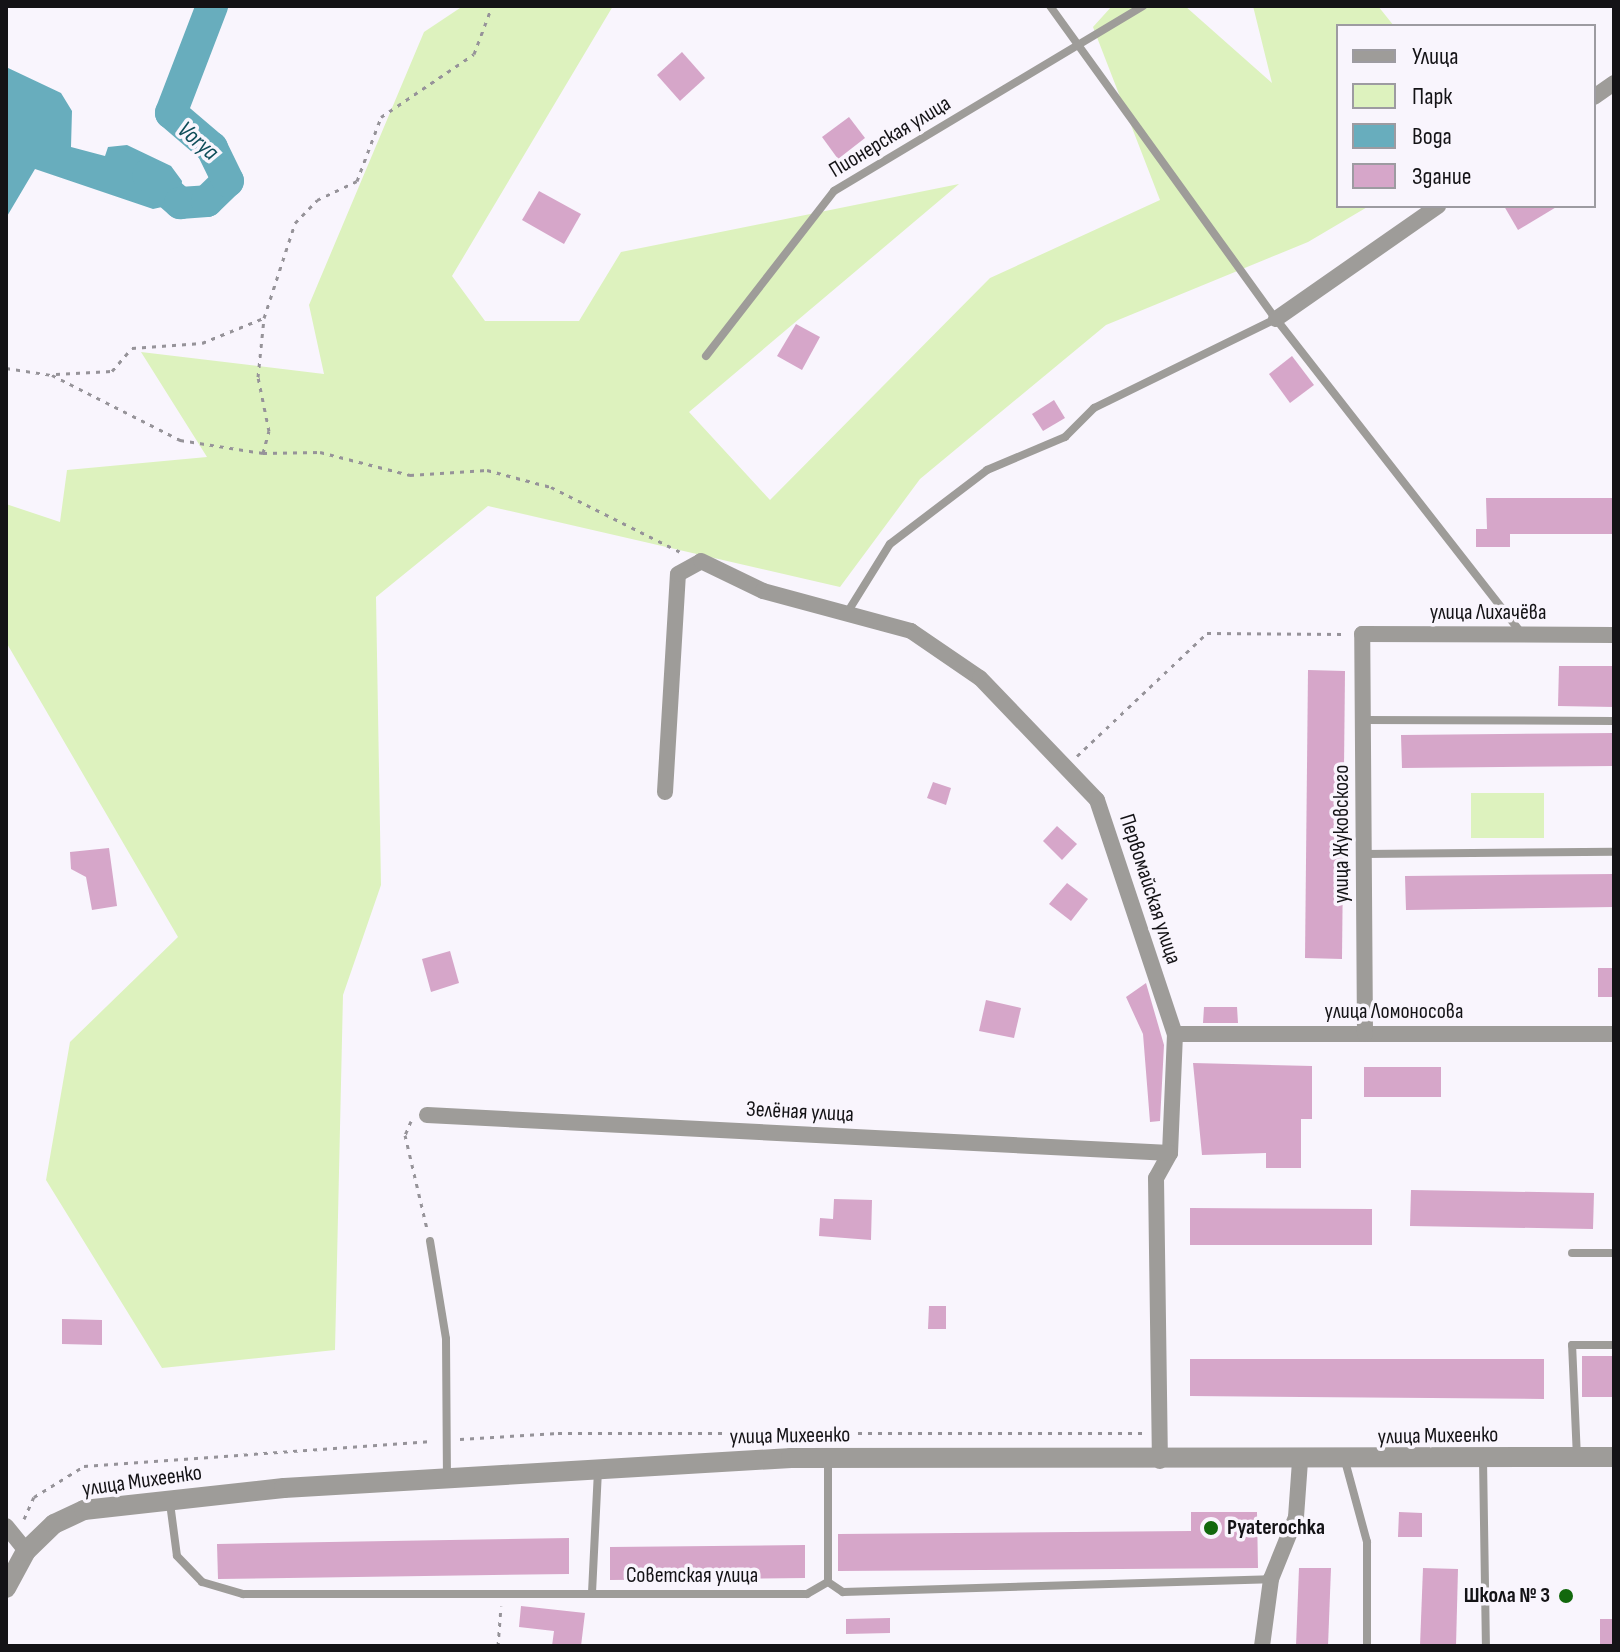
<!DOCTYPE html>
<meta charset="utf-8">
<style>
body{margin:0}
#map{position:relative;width:1620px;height:1652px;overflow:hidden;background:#f9f5fd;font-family:"Sofia Sans Condensed",sans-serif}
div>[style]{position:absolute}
.green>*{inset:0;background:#ddf2be}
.water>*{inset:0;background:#68adbd}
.river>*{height:32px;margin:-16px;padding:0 16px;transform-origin:16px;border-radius:16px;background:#68adbd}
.building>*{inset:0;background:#d6a6c9}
.path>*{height:3px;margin-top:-1.5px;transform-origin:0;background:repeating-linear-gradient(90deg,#969399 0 4px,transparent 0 10px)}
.service>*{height:8px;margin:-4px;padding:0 4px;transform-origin:4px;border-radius:4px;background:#9e9c99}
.minor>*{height:16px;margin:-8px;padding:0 8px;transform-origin:8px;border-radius:8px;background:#9e9c99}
.tertiary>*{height:20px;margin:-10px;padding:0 10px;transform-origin:10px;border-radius:10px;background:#9e9c99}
.dots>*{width:22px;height:22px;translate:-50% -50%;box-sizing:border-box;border:4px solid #f9f5fd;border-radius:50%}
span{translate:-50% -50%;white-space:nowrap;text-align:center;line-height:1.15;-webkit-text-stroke:7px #f9f5fd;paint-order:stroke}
.street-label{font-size:22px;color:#141316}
.poi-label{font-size:22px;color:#141316;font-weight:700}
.left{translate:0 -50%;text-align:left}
.right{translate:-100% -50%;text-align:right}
.water-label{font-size:24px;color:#0e4d59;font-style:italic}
.frame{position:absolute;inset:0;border:8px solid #141316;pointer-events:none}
.legend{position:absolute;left:1336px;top:24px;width:260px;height:184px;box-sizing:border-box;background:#f9f5fd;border:2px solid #9d9ba1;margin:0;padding:10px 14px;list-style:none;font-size:24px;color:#141316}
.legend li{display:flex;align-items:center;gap:16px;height:40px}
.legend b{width:40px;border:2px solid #9d9ba1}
</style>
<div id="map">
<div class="green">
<i style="clip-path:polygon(463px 6px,613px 6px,452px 276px,485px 321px,579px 321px,621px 252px,959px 184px,689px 412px,770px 500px,990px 278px,1160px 200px,1093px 27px,1112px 6px,1185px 6px,1272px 83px,1253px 6px,1378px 6px,1394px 26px,1338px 26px,1338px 206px,1369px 206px,1308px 242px,1106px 325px,920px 479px,840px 587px,488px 506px,376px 597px,381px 885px,343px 995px,335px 1350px,162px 1368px,46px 1180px,70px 1042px,178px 937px,6px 642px,6px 504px,60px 522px,67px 470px,207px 457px,141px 352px,324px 374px,309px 305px,424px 32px)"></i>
<i style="clip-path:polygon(1471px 793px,1544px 793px,1544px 838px,1471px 838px)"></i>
</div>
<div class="water">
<i style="clip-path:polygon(6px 67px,61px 93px,72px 111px,71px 147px,105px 156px,108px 147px,127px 145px,171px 166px,182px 181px,180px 203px,153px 209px,35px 169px,6px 218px)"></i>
</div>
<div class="river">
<i style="left:148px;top:175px;width:43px;rotate:41.2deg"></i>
<i style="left:180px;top:203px;width:27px;rotate:-4deg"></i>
<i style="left:207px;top:201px;width:29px;rotate:-44deg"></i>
<i style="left:228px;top:181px;width:37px;rotate:-116deg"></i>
<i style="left:212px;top:148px;width:54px;rotate:-139.5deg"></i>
<i style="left:171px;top:113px;width:115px;rotate:-69deg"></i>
</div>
<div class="building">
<i style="clip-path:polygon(682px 52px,705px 78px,680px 101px,657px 75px)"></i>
<i style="clip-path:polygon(849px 117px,865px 138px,838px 159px,822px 137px)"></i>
<i style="clip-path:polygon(539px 191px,581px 214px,564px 244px,522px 220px)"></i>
<i style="clip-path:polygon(1504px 206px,1558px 206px,1518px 230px)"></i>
<i style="clip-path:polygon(796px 324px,820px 337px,802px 370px,777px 356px)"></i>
<i style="clip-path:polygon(1292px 356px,1314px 385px,1290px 403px,1269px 374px)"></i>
<i style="clip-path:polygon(1054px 400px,1065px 418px,1043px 431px,1032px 414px)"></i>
<i style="clip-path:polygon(1486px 498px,1614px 498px,1614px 534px,1510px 534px,1510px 547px,1476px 547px,1476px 529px,1487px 529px)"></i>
<i style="clip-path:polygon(1559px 666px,1614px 666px,1614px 707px,1558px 706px)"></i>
<i style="clip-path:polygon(1308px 670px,1345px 671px,1342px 959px,1305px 958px)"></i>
<i style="clip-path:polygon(1614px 733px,1614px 766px,1402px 768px,1401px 735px)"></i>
<i style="clip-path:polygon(933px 782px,951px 788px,946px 805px,927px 798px)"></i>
<i style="clip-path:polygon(1057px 826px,1077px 844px,1062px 860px,1043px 841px)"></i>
<i style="clip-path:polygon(109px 848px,117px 906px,92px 910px,86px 877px,71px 869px,70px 852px)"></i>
<i style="clip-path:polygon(1614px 874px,1614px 907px,1406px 910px,1405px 876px)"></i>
<i style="clip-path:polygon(1067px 883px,1088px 899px,1071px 921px,1049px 904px)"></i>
<i style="clip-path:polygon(450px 951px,459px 983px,431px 992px,422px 959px)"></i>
<i style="clip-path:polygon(1598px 968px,1614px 968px,1614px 997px,1598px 997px)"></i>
<i style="clip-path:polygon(1146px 983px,1164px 1045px,1160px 1121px,1150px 1122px,1143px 1034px,1126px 997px)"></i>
<i style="clip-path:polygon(986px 1000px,1021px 1008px,1014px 1038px,979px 1031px)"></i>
<i style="clip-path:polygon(1204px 1007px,1237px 1007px,1238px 1023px,1203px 1023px)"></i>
<i style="clip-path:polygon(1193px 1063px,1312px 1066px,1312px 1119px,1301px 1119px,1301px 1168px,1266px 1168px,1266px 1153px,1202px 1155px)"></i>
<i style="clip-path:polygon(1364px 1067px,1441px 1067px,1441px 1097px,1364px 1097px)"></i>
<i style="clip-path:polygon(1411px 1190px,1594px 1193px,1593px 1229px,1410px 1226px)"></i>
<i style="clip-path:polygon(834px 1199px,872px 1200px,871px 1240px,819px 1236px,820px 1218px,833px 1219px)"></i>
<i style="clip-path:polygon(1190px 1208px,1372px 1209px,1372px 1245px,1190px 1245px)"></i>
<i style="clip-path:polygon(929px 1306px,946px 1306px,946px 1329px,928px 1329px)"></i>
<i style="clip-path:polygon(62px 1319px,102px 1320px,102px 1345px,62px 1344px)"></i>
<i style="clip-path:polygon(1582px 1356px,1614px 1356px,1614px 1397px,1582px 1397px)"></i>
<i style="clip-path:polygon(1190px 1359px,1544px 1359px,1544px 1399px,1190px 1396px)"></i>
<i style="clip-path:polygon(1191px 1512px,1257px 1512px,1258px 1568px,838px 1571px,838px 1534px,1191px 1531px)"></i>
<i style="clip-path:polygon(1399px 1512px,1422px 1513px,1422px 1537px,1398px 1537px)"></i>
<i style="clip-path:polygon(569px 1538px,569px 1574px,218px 1579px,217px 1544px)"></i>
<i style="clip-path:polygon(805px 1545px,805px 1578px,610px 1580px,610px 1547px)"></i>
<i style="clip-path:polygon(1299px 1568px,1331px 1568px,1328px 1646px,1296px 1646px)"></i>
<i style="clip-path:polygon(1423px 1568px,1458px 1569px,1456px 1646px,1420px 1646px)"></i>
<i style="clip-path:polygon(521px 1606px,585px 1613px,581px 1646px,552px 1646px,554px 1631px,519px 1627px)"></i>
<i style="clip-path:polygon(890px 1618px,890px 1633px,846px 1634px,846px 1619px)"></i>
<i style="clip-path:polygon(1600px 1619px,1614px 1619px,1614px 1646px,1600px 1646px)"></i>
</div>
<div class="path">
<i style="left:6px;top:368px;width:47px;rotate:8.7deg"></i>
<i style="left:52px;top:375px;width:144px;rotate:26.9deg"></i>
<i style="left:180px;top:440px;width:84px;rotate:8.9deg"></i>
<i style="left:263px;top:453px;width:57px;rotate:-1deg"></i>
<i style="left:320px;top:452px;width:93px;rotate:14.3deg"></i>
<i style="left:410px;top:475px;width:77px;rotate:-3.7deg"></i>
<i style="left:487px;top:470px;width:66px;rotate:14.9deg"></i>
<i style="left:551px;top:487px;width:144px;rotate:26.7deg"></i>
<i style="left:56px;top:374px;width:56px;rotate:-3.1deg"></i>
<i style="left:112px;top:371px;width:30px;rotate:-49deg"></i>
<i style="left:132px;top:348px;width:70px;rotate:-4.1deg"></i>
<i style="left:202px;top:343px;width:67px;rotate:-22deg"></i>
<i style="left:263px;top:453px;width:23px;rotate:-75deg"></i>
<i style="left:269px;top:431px;width:55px;rotate:-101.5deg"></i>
<i style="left:258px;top:377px;width:59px;rotate:-84.2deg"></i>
<i style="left:264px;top:318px;width:100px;rotate:-71.9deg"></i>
<i style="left:295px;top:223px;width:32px;rotate:-46deg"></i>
<i style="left:317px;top:200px;width:44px;rotate:-25.4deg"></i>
<i style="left:357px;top:181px;width:68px;rotate:-69.4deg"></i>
<i style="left:381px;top:117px;width:112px;rotate:-34.1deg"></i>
<i style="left:474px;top:54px;width:51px;rotate:-69.4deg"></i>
<i style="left:1077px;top:756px;width:179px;rotate:-43.4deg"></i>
<i style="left:1207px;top:633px;width:137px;rotate:0.4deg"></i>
<i style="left:411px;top:1121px;width:15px;rotate:113deg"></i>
<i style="left:405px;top:1135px;width:97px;rotate:76.8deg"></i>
<i style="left:460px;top:1439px;width:98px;rotate:-3.5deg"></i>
<i style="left:558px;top:1433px;width:586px"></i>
<i style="left:24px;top:1519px;width:24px;rotate:-66deg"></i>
<i style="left:34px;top:1497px;width:59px;rotate:-31.8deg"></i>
<i style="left:84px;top:1466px;width:349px;rotate:-4.1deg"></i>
<i style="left:498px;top:1646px;width:40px;rotate:-85.7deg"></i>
</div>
<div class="service">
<i style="left:1050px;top:6px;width:386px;rotate:54.2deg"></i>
<i style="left:1276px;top:319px;width:400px;rotate:52deg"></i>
<i style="left:706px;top:356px;width:209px;rotate:-52.2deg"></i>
<i style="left:834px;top:191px;width:360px;rotate:-30.9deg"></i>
<i style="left:847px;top:613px;width:81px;rotate:-58.1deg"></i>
<i style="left:890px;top:544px;width:122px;rotate:-37.3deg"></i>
<i style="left:987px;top:470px;width:85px;rotate:-22.9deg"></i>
<i style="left:1065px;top:437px;width:41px;rotate:-45deg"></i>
<i style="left:1094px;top:408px;width:203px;rotate:-26.1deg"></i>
<i style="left:1363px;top:720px;width:251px;rotate:0.2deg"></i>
<i style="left:1364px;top:854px;width:250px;rotate:-0.5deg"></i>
<i style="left:430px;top:1241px;width:99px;rotate:80.7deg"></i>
<i style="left:446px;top:1339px;width:137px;rotate:89.6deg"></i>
<i style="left:1572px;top:1253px;width:42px"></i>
<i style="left:1577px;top:1458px;width:113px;rotate:-92.5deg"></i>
<i style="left:1572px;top:1345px;width:42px"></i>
<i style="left:1483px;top:1459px;width:187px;rotate:89.1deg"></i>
<i style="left:1345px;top:1461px;width:84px;rotate:74.8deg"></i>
<i style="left:1367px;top:1542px;width:104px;rotate:90deg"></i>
<i style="left:170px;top:1503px;width:53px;rotate:82.5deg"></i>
<i style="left:177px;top:1556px;width:36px;rotate:46deg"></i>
<i style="left:202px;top:1582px;width:43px;rotate:16.3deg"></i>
<i style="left:243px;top:1594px;width:564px"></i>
<i style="left:807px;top:1594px;width:24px;rotate:-30deg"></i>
<i style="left:828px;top:1582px;width:18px;rotate:34deg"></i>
<i style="left:843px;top:1592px;width:427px;rotate:-1.7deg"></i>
<i style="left:828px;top:1582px;width:123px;rotate:-90deg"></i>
<i style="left:592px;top:1593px;width:123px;rotate:-87.2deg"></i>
</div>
<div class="minor">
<i style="left:1594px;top:97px;width:24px;rotate:-35deg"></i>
<i style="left:1276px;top:319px;width:198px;rotate:-34.9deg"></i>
<i style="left:665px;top:792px;width:218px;rotate:-86.6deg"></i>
<i style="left:678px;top:574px;width:26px;rotate:-29deg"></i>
<i style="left:701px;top:561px;width:69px;rotate:25.8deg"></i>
<i style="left:763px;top:591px;width:153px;rotate:15.1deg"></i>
<i style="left:911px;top:631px;width:83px;rotate:34.3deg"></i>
<i style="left:980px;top:678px;width:169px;rotate:46.2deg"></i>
<i style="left:1097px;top:800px;width:247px;rotate:71.6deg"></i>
<i style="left:1175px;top:1034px;width:119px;rotate:92.4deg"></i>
<i style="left:1170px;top:1153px;width:29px;rotate:119deg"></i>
<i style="left:1156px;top:1178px;width:283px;rotate:89.2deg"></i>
<i style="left:1175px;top:1034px;width:439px"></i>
<i style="left:1365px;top:1034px;width:400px;rotate:-90.4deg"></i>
<i style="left:1362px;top:634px;width:252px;rotate:0.2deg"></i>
<i style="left:427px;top:1115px;width:744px;rotate:2.93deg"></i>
<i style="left:6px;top:1526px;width:32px;rotate:51deg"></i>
<i style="left:1262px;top:1646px;width:68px;rotate:-82.3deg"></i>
<i style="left:1271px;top:1579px;width:67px;rotate:-68deg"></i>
<i style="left:1296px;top:1517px;width:56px;rotate:-85.9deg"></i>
</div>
<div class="tertiary">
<i style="left:6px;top:1588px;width:42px;rotate:-61.6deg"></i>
<i style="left:26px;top:1551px;width:39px;rotate:-44deg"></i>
<i style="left:54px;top:1524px;width:33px;rotate:-25deg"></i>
<i style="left:84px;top:1510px;width:201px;rotate:-6.3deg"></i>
<i style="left:284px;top:1488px;width:508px;rotate:-3.39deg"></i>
<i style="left:791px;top:1458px;width:823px;rotate:-0.07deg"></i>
</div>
<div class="dots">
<i style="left:1211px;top:1528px;background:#12680d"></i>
<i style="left:1566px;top:1596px;background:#12680d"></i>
</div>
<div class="street-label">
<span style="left:890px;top:137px;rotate:-31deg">Пионерская улица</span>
<span style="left:1488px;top:613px">улица Лихачёва</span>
<span style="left:1342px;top:834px;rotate:-90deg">улица Жуковского</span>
<span style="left:1150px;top:889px;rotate:72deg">Первомайская улица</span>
<span style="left:1394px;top:1012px">улица Ломоносова</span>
<span style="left:800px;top:1112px;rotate:3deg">Зелёная улица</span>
<span style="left:790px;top:1436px;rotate:-1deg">улица Михеенко</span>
<span style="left:1438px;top:1436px;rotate:-1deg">улица Михеенко</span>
<span style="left:142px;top:1481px;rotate:-8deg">улица Михеенко</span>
<span style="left:692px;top:1576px">Советская улица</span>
</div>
<div class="poi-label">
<span class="left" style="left:1227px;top:1528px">Pyaterochka</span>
<span class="right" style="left:1550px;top:1596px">Школа № 3</span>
</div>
<div class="water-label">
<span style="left:198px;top:141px;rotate:41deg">Vorya</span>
</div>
<div class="frame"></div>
<ul class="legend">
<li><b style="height:10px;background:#9e9c99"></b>Улица</li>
<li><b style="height:22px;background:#ddf2be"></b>Парк</li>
<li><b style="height:22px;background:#68adbd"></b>Вода</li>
<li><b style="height:22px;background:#d6a6c9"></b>Здание</li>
</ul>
</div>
